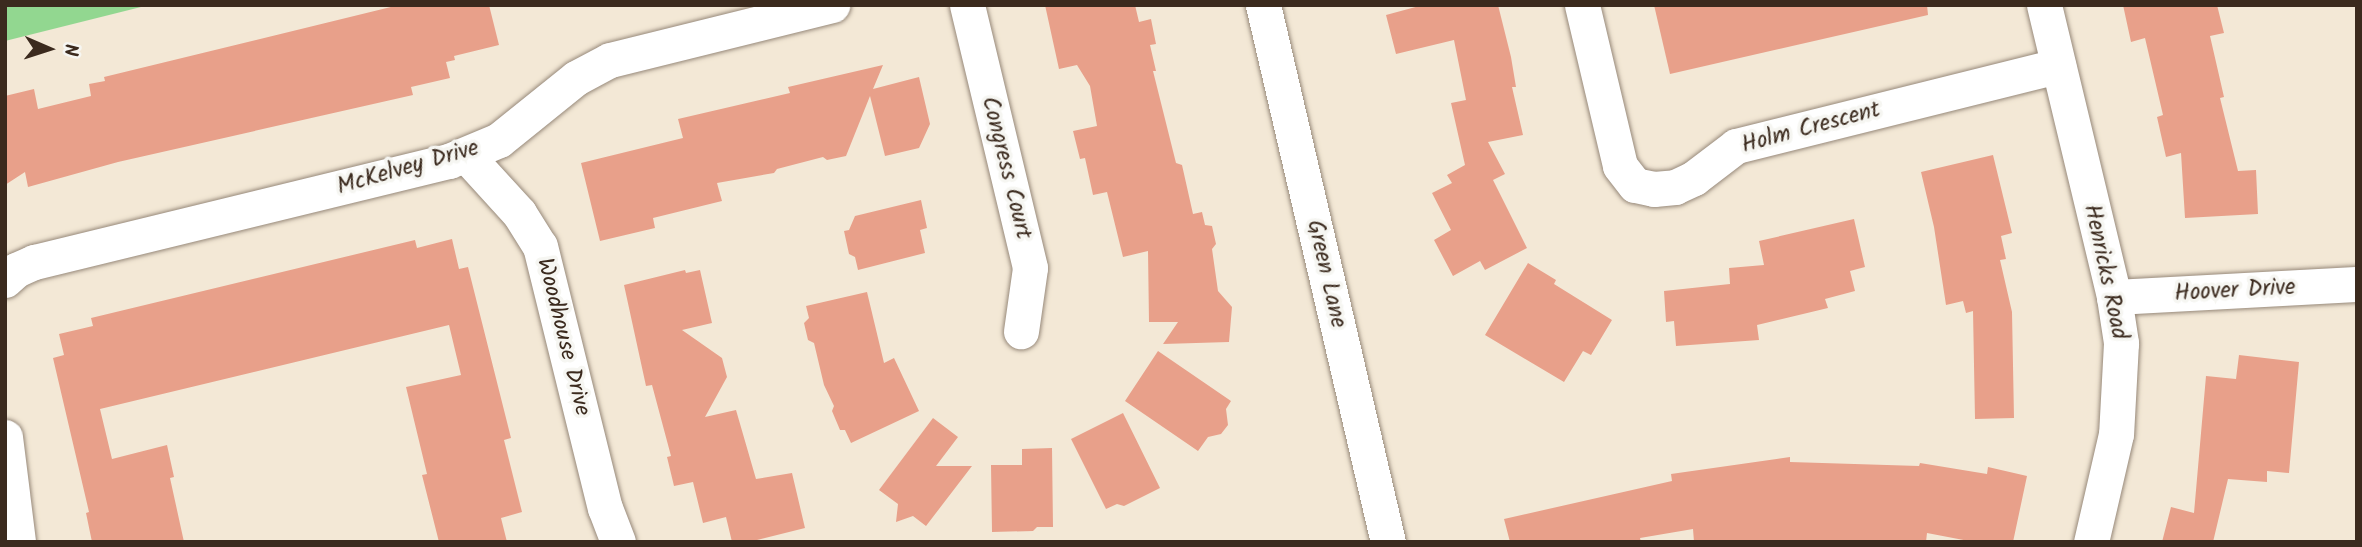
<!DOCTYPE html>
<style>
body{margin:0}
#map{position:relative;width:2362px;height:547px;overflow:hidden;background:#f3e8d6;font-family:Kalam,sans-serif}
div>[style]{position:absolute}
.green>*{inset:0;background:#92d790}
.building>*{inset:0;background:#e8a08a}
.roads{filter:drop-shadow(0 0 2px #97897a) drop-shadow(0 0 2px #97897a)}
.minor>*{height:35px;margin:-17.5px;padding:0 17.5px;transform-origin:17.5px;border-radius:17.5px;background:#fff}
span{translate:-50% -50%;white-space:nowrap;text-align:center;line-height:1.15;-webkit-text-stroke:7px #f6f6f2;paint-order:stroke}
.street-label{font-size:23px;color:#3b2a1e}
.frame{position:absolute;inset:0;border:7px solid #3b2a1e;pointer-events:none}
.north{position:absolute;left:14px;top:14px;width:70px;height:70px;-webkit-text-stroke:5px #f6f6f2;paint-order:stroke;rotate:93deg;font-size:19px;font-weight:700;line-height:28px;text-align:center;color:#3b2a1e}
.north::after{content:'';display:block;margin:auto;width:24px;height:32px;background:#3b2a1e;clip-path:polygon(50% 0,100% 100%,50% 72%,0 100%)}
</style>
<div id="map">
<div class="green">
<i style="clip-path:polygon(5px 5px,149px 5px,5px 41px)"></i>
</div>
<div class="building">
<i style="clip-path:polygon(399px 5px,489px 5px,499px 45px,454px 56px,455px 60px,446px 62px,450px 78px,411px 87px,413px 95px,118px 162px,28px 187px,25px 172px,5px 185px,5px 96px,34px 89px,38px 109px,91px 96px,89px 84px,105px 81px,104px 77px)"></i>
<i style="clip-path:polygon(1045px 5px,1135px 5px,1139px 22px,1151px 19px,1156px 44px,1150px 45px,1156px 71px,1153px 71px,1176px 163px,1182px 165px,1193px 214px,1202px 212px,1205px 225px,1212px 226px,1216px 244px,1212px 249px,1218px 291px,1232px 307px,1229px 342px,1163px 344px,1178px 322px,1149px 322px,1148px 251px,1123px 257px,1107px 192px,1093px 195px,1085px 158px,1080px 159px,1073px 131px,1097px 126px,1090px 86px,1077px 65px,1059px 69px)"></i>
<i style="clip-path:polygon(1423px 5px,1498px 5px,1511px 57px,1516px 87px,1512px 87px,1523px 135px,1488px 142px,1505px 174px,1493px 180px,1527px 248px,1485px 270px,1480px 261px,1453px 276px,1434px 240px,1451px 230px,1432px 193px,1452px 183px,1447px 175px,1465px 165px,1451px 103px,1466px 100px,1454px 40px,1396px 54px,1386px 15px)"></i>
<i style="clip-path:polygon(1654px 5px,1927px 5px,1928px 15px,1670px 74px)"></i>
<i style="clip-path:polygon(2123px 5px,2217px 5px,2224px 33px,2210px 36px,2224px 97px,2220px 98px,2238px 171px,2256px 170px,2258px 214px,2185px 218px,2181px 153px,2166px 157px,2157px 117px,2163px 115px,2145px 38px,2131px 42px)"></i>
<i style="clip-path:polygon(883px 65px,873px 89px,919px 77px,930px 124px,919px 148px,885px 156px,870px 96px,846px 156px,827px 160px,823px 157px,777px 169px,774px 173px,717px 183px,722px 201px,653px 218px,655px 228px,600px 241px,581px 163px,683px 138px,678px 119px,790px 93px,788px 87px)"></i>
<i style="clip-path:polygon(1993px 155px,2012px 233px,2001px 236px,2006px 259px,2000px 260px,2012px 312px,2014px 418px,1975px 419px,1973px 311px,1966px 313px,1963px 301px,1946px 305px,1934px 227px,1921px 172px)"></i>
<i style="clip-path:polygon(921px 200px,927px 228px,920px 230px,925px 253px,858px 270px,855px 257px,849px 254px,844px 231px,849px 230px,855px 216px)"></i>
<i style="clip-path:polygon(1854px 219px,1865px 267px,1850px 271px,1855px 291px,1825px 299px,1828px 308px,1757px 325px,1759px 340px,1676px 346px,1674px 321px,1666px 322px,1664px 291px,1730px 284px,1729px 268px,1764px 265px,1759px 241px)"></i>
<i style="clip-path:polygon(452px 239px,459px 269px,468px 267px,511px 438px,504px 440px,522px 512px,501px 518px,507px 542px,439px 542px,422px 475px,427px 474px,406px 387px,461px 375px,449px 325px,100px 409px,112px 459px,167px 445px,174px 477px,170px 478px,184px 542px,92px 542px,86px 513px,89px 512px,53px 358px,64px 355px,59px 334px,93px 326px,91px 318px,415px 240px,417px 248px)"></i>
<i style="clip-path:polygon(1528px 263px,1556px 280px,1554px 284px,1612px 320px,1591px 355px,1583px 351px,1564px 382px,1485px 335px)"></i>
<i style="clip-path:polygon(685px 270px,686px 273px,700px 270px,712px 323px,682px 330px,722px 358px,727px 377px,705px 417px,736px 410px,756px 479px,792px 473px,805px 528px,749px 542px,732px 542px,726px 517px,703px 523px,693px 482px,674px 486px,667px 457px,671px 456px,652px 385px,646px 386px,624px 285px)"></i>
<i style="clip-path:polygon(867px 292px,884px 363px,894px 358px,919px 411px,851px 443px,845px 430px,840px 430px,832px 411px,834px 406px,824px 385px,814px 343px,808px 340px,804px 323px,809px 318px,806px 306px)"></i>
<i style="clip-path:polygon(1158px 351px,1231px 401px,1226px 409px,1228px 425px,1221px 434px,1208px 437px,1198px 451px,1125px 401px)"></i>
<i style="clip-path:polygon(2239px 355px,2299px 362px,2289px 473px,2267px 471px,2267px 482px,2228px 479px,2213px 542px,2162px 542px,2171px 507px,2194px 513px,2206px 376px,2236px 379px)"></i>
<i style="clip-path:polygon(1123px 413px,1160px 488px,1124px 506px,1117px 504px,1106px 509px,1071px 439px)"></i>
<i style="clip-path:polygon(933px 418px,958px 437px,936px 466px,972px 466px,926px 526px,913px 516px,896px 522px,898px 504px,879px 490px)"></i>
<i style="clip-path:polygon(1052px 448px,1053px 527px,1037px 527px,1033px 531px,992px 532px,991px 465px,1022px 465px,1022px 449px)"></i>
<i style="clip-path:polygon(1790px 457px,1790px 462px,1919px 466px,1920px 463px,1987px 474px,1988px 467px,2027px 476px,2013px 542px,1974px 542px,1927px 533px,1926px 542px,1694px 542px,1693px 529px,1640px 538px,1641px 542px,1510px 542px,1504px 519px,1672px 481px,1671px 474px)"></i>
</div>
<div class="roads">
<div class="minor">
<i style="left:967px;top:5px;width:270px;rotate:76.5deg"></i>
<i style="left:1030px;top:268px;width:64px;rotate:98.1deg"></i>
<i style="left:1263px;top:5px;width:551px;rotate:76.9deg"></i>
<i style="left:1582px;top:5px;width:165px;rotate:76.7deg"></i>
<i style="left:1620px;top:166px;width:24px;rotate:52deg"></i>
<i style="left:1635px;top:185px;width:19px;rotate:12deg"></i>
<i style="left:1654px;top:189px;width:21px;rotate:-5deg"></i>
<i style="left:1675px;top:187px;width:21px;rotate:-25deg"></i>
<i style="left:1694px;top:178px;width:53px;rotate:-37.3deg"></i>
<i style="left:1736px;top:146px;width:332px;rotate:-14deg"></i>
<i style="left:2044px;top:5px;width:300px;rotate:76.5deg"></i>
<i style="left:2114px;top:297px;width:47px;rotate:81.3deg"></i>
<i style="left:2121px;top:343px;width:91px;rotate:93.1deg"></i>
<i style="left:2116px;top:434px;width:111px;rotate:103deg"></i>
<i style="left:466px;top:155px;width:79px;rotate:47.6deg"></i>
<i style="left:519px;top:213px;width:39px;rotate:58deg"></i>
<i style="left:540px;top:246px;width:270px;rotate:76.1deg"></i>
<i style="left:605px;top:508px;width:36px;rotate:69deg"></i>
<i style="left:5px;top:280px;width:15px;rotate:-42deg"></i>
<i style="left:16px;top:270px;width:20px;rotate:-24deg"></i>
<i style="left:34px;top:262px;width:427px;rotate:-13.7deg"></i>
<i style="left:449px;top:161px;width:54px;rotate:-22.8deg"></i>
<i style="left:499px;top:140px;width:99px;rotate:-38.8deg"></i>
<i style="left:576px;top:78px;width:38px;rotate:-28deg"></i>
<i style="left:610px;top:60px;width:229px;rotate:-13.9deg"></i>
<i style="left:2114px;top:297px;width:243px;rotate:-3.1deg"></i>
<i style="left:5px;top:437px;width:106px;rotate:82.9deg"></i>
</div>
</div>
<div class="street-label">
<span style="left:1811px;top:128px;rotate:-15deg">Holm Crescent</span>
<span style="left:408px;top:168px;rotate:-16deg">McKelvey Drive</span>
<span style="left:1006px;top:168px;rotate:76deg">Congress Court</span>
<span style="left:2105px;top:272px;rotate:78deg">Henricks Road</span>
<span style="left:1326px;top:274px;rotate:77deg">Green Lane</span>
<span style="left:2235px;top:291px;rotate:-3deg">Hoover Drive</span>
<span style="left:563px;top:337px;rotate:76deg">Woodhouse Drive</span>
</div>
<div class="frame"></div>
<div class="north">N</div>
</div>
